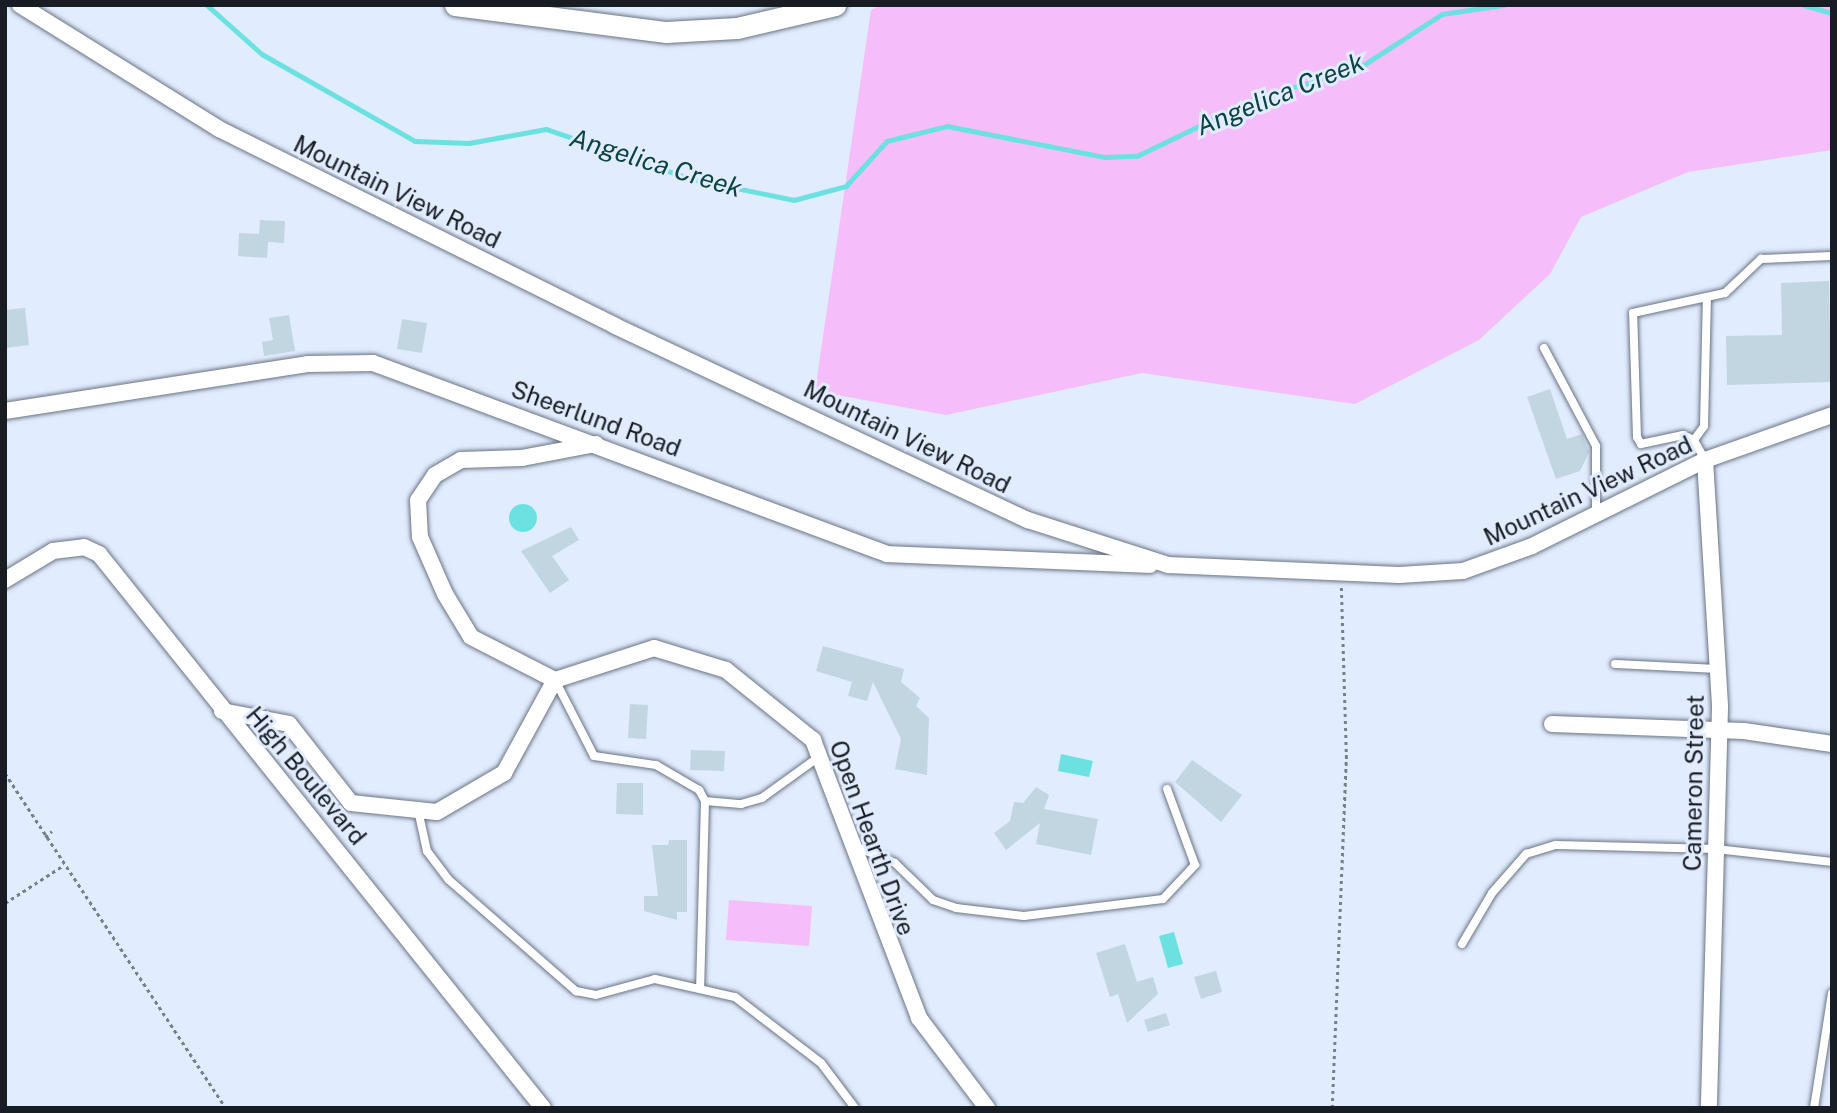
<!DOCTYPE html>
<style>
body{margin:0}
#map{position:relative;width:1837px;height:1113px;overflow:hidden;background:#e1ecfe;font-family:"Public Sans",sans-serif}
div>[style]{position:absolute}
.green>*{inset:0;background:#f5bdfa}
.water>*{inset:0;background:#6ce1e2}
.round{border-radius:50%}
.stream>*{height:4.5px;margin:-2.25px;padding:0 2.25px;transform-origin:2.25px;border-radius:2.25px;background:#6ce1e2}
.building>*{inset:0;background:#c1d6e1}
.path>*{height:2.5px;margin-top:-1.25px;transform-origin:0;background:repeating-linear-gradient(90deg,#777f8b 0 3.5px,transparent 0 7px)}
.roads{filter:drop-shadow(0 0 2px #6a7483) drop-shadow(0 0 2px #6a7483)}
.service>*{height:8px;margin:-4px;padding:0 4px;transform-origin:4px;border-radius:4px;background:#fff}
.minor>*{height:16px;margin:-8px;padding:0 8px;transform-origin:8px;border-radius:8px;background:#fff}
.secondary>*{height:21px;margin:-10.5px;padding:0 10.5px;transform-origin:10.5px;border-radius:10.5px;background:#fff}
span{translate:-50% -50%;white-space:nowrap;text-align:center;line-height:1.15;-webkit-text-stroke:6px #e1ecfe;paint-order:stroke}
.street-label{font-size:24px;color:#181c23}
.water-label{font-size:26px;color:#0c4444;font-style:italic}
.frame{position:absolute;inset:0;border:7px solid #181c23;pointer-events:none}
</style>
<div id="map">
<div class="green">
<i style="clip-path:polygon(881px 5px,1832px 5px,1832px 150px,1688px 172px,1581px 217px,1550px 274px,1479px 340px,1355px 404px,1142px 373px,946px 415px,815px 391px,871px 10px)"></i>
<i style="clip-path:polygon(729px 900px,812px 906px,809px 946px,726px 940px)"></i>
</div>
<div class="water">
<i class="round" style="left:509px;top:504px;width:28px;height:28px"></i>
<i style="clip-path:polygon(1061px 754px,1093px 761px,1089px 777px,1058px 771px)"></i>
<i style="clip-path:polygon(1174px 932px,1183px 964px,1168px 968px,1159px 936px)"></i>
</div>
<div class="stream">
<i style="left:207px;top:5px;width:74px;rotate:41.7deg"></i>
<i style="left:262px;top:54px;width:176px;rotate:29.6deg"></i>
<i style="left:415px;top:141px;width:54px;rotate:2.1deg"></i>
<i style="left:469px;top:143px;width:78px;rotate:-10.3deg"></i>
<i style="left:546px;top:129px;width:150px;rotate:19deg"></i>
<i style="left:688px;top:178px;width:108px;rotate:11.7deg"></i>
<i style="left:794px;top:200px;width:54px;rotate:-15.1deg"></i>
<i style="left:846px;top:186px;width:61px;rotate:-47.7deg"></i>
<i style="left:887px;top:141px;width:62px;rotate:-14deg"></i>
<i style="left:947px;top:126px;width:161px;rotate:11.1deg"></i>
<i style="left:1105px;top:157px;width:32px;rotate:-2deg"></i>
<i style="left:1137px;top:156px;width:133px;rotate:-25.8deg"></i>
<i style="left:1257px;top:98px;width:106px;rotate:-16.4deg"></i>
<i style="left:1359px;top:68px;width:99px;rotate:-33deg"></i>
<i style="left:1442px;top:14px;width:63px;rotate:-8.3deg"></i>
<i style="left:1804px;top:5px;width:29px;rotate:16deg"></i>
</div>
<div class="building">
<i style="clip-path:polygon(260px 220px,285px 221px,284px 243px,268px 242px,267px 258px,238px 256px,239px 233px,259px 234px)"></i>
<i style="clip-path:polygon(1829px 281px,1831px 382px,1727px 385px,1726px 336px,1782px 335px,1781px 283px)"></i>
<i style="clip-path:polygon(25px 308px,29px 345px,5px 348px,5px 310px)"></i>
<i style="clip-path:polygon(289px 315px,295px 351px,264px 356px,262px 342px,273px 340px,269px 318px)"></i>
<i style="clip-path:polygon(402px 319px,427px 323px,422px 353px,397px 349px)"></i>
<i style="clip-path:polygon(1550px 389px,1567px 439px,1582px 434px,1589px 452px,1580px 471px,1556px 479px,1527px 397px)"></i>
<i style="clip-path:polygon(571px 527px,579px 540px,552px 556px,569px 580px,550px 593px,521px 551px)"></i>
<i style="clip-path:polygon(823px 646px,904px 669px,901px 682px,920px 698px,916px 706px,929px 718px,927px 775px,895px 769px,901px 739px,873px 682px,867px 701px,848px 696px,852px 682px,816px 671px)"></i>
<i style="clip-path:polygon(630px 704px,648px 705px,646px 739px,628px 738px)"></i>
<i style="clip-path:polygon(691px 750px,725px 751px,724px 771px,690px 770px)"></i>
<i style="clip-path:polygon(1192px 760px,1242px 795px,1221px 822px,1175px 782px)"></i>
<i style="clip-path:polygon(617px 783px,643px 783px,643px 815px,616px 814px)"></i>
<i style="clip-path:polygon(1036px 787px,1049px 795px,1044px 809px,1098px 819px,1091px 855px,1036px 844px,1040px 823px,1006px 850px,994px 833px,1010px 821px,1014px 802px,1023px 803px)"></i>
<i style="clip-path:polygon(669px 840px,687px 840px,687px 912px,677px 912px,677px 920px,644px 911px,644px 896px,658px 896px,652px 845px,668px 845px)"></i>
<i style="clip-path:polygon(1125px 944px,1137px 982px,1153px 977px,1158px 994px,1127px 1023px,1118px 994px,1110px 997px,1096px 953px)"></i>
<i style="clip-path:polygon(1216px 971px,1222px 992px,1201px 999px,1194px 977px)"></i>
<i style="clip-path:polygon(1166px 1013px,1170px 1025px,1148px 1032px,1144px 1020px)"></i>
</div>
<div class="path">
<i style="left:5px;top:773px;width:401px;rotate:56.6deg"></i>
<i style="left:45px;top:837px;width:9px;rotate:-41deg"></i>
<i style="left:5px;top:903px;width:70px;rotate:-32.8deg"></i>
<i style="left:1332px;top:1108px;width:356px;rotate:-87.7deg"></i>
<i style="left:1346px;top:752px;width:166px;rotate:-91.7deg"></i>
</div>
<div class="roads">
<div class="service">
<i style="left:1544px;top:348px;width:111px;rotate:62deg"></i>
<i style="left:1596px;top:446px;width:68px;rotate:90deg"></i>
<i style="left:1694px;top:440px;width:17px;rotate:-54deg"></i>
<i style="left:1704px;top:426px;width:128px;rotate:-88.7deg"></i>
<i style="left:1705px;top:460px;width:23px;rotate:-119deg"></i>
<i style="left:1694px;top:440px;width:12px;rotate:-156deg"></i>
<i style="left:1683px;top:435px;width:43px;rotate:167.9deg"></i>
<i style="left:1641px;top:444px;width:8px;rotate:-120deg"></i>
<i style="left:1637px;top:437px;width:124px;rotate:-91.8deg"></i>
<i style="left:1633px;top:313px;width:94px;rotate:-12.3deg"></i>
<i style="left:1725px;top:293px;width:50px;rotate:-43.4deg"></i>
<i style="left:1761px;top:259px;width:71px;rotate:-2.4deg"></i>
<i style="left:1615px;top:664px;width:103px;rotate:2.8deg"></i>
<i style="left:555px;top:680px;width:85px;rotate:62.8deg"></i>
<i style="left:594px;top:756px;width:63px;rotate:8.3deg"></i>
<i style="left:656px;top:765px;width:50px;rotate:30.2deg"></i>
<i style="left:699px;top:790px;width:13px;rotate:61deg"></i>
<i style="left:705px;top:801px;width:185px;rotate:91.5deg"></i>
<i style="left:705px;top:801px;width:36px;rotate:5deg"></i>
<i style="left:741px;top:804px;width:22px;rotate:-16deg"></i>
<i style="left:762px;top:798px;width:72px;rotate:-35.9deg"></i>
<i style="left:418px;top:810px;width:42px;rotate:77.6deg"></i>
<i style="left:427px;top:851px;width:36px;rotate:53deg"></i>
<i style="left:449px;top:880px;width:169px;rotate:41.2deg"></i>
<i style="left:576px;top:991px;width:20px;rotate:11deg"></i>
<i style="left:596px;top:995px;width:61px;rotate:-15.2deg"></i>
<i style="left:655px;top:979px;width:82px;rotate:12.7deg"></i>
<i style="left:735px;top:997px;width:108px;rotate:37.5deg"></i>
<i style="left:821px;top:1063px;width:56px;rotate:52.9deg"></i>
<i style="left:857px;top:847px;width:41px;rotate:22.8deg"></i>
<i style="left:895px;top:863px;width:53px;rotate:44.2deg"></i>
<i style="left:933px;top:900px;width:24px;rotate:19deg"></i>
<i style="left:956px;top:908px;width:68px;rotate:6.7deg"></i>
<i style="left:1024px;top:916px;width:140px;rotate:-7deg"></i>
<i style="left:1163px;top:899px;width:47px;rotate:-46.7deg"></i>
<i style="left:1195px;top:865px;width:81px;rotate:-110.2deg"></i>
<i style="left:1462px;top:944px;width:59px;rotate:-59.5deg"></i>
<i style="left:1492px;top:893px;width:52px;rotate:-48.9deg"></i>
<i style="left:1526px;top:854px;width:31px;rotate:-17deg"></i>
<i style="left:1556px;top:845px;width:160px;rotate:1.4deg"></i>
<i style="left:1716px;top:849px;width:117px;rotate:6.4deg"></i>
<i style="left:1814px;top:1108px;width:116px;rotate:-81.1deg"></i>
</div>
<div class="minor">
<i style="left:20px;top:5px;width:234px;rotate:31.9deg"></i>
<i style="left:219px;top:129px;width:442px;rotate:26.4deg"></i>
<i style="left:615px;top:326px;width:456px;rotate:25.2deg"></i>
<i style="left:1028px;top:520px;width:147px;rotate:17.8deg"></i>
<i style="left:1168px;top:565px;width:231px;rotate:2.5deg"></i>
<i style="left:1399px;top:575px;width:64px;rotate:-3.6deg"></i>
<i style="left:1463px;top:571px;width:73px;rotate:-19.9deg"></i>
<i style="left:1532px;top:546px;width:193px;rotate:-26.4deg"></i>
<i style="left:1705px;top:460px;width:135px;rotate:-19.5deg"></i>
<i style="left:5px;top:411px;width:306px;rotate:-8.8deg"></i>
<i style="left:307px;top:364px;width:66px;rotate:-0.9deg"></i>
<i style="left:373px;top:363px;width:548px;rotate:20.38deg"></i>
<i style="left:887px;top:554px;width:263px;rotate:2.4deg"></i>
<i style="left:596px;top:444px;width:75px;rotate:169.3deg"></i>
<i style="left:522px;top:458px;width:61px;rotate:178.1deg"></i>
<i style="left:461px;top:460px;width:30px;rotate:150deg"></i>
<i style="left:435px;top:475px;width:30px;rotate:124deg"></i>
<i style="left:418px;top:500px;width:37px;rotate:87deg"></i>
<i style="left:420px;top:537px;width:62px;rotate:66.3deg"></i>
<i style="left:445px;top:594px;width:50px;rotate:58.8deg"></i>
<i style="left:471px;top:637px;width:94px;rotate:27.1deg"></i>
<i style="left:555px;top:680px;width:104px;rotate:-17.9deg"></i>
<i style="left:654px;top:648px;width:75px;rotate:17deg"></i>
<i style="left:726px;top:670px;width:112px;rotate:38.8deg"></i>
<i style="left:813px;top:740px;width:298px;rotate:69.1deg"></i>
<i style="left:919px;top:1018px;width:113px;rotate:52.9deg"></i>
<i style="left:1705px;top:460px;width:248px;rotate:86.5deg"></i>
<i style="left:1720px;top:708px;width:400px;rotate:91.6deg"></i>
<i style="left:5px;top:580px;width:56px;rotate:-31.1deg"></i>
<i style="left:53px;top:551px;width:31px;rotate:-7deg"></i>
<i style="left:84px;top:547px;width:17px;rotate:25deg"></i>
<i style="left:99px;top:554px;width:710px;rotate:51.29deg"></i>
<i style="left:222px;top:711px;width:68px;rotate:11deg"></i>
<i style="left:289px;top:724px;width:100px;rotate:51.9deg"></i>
<i style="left:351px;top:803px;width:86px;rotate:6deg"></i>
<i style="left:437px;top:812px;width:78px;rotate:-30.2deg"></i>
<i style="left:504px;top:773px;width:106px;rotate:-61.3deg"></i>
<i style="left:1552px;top:724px;width:192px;rotate:2.1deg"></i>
<i style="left:1744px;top:731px;width:89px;rotate:8.4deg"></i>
</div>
<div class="secondary">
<i style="left:455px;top:5px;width:213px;rotate:7.3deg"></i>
<i style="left:666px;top:32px;width:71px;rotate:-3.2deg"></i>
<i style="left:737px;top:28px;width:101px;rotate:-13.2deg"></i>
</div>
</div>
<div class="street-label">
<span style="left:397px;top:192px;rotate:26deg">Mountain View Road</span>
<span style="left:596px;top:419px;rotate:20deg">Sheerlund Road</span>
<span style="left:907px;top:437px;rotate:26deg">Mountain View Road</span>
<span style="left:1588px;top:491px;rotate:-25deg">Mountain View Road</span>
<span style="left:306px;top:776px;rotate:50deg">High Boulevard</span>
<span style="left:1694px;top:783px;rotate:-89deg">Cameron Street</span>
<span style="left:872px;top:838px;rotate:70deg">Open Hearth Drive</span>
</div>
<div class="water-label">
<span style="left:1280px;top:94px;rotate:-22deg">Angelica Creek</span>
<span style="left:656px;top:163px;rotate:17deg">Angelica Creek</span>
</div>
<div class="frame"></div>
</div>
